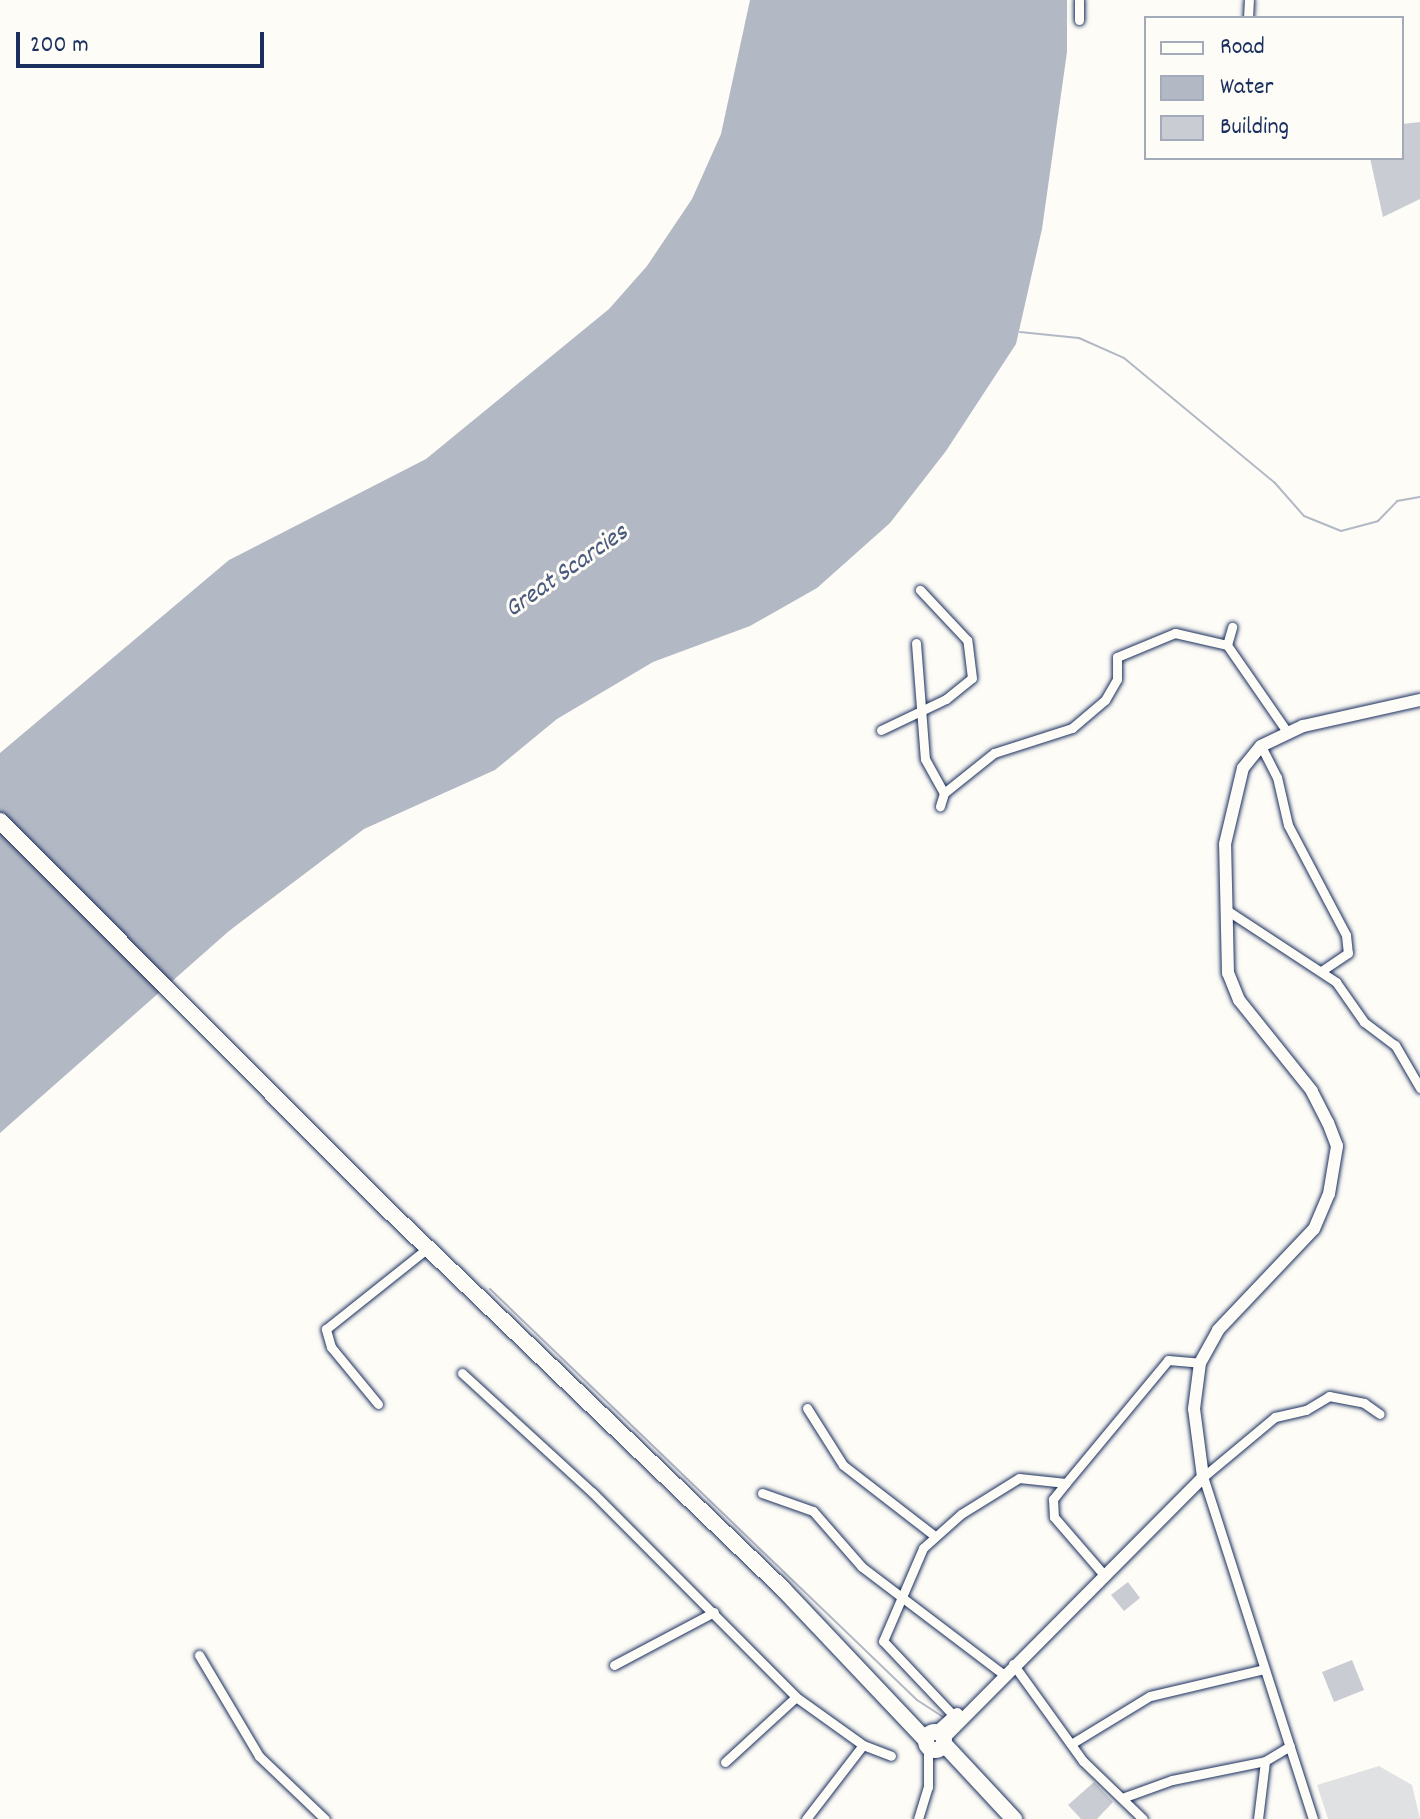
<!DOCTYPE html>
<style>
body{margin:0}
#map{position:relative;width:1420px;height:1819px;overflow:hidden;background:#fdfcf7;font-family:Dekko,sans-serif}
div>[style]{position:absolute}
.green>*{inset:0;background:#e0e1e3}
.water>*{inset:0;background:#b3b8c5}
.stream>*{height:2px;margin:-1px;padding:0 1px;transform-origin:1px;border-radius:1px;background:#b3b8c5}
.building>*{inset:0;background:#c9ccd3}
.roads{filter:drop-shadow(0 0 2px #1b2f5e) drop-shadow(0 0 2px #1b2f5e)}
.street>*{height:9px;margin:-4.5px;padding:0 4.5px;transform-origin:4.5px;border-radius:4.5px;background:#fdfcf7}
.secondary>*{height:12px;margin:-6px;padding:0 6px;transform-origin:6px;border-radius:6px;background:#fdfcf7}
.highway>*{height:16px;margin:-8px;padding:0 8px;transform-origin:8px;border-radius:8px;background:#fdfcf7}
.highway>.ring{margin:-8px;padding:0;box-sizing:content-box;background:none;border:16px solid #fdfcf7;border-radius:50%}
span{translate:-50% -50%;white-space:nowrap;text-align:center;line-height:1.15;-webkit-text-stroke:6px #fdfcf7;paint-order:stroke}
.water-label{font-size:26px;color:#49587d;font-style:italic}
.legend{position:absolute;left:1144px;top:16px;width:260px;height:144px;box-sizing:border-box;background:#fdfcf7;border:2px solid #a3aaba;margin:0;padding:10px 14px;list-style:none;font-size:24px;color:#1b2f5e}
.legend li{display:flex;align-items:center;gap:16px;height:40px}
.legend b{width:40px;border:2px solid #a3aaba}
.scale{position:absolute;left:16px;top:32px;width:248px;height:36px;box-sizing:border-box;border:4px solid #1b2f5e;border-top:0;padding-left:10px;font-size:24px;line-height:28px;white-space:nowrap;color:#1b2f5e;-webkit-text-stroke:6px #fdfcf7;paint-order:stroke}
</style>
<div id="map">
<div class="green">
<i style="clip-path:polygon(1379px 1766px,1412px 1785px,1420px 1819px,1328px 1819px,1317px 1785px)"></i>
</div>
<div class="water">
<i style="clip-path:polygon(750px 0,1067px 0,1067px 52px,1042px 229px,1016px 344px,946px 451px,890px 523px,817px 588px,750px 626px,653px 662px,557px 719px,495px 770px,364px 829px,229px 931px,0 1133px,0 753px,229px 560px,426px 459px,609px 309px,647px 266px,692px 199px,721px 134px)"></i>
</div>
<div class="stream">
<i style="left:1020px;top:332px;width:59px;rotate:5.8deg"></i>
<i style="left:1079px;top:338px;width:49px;rotate:24deg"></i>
<i style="left:1124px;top:358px;width:196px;rotate:39.6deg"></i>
<i style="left:1275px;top:483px;width:44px;rotate:48.7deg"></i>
<i style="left:1304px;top:516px;width:40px;rotate:22deg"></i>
<i style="left:1341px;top:531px;width:38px;rotate:-15deg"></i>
<i style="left:1378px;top:521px;width:28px;rotate:-46deg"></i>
<i style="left:1397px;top:501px;width:23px;rotate:-10deg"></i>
<i style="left:490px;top:1289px;width:593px;rotate:43.91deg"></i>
<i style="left:917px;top:1700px;width:33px;rotate:33deg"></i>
</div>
<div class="building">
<i style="clip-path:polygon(1420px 122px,1420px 199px,1383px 217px,1370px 158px,1402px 158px,1402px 124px)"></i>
<i style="clip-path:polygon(1128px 1582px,1140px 1598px,1124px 1611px,1111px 1595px)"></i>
<i style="clip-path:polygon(1352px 1660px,1364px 1690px,1334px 1702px,1322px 1672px)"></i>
<i style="clip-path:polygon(1094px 1782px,1113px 1802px,1097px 1819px,1081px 1819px,1068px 1805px)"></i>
</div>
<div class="roads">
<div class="street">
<i style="left:1248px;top:18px;width:18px;rotate:-87deg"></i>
<i style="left:1079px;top:20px;width:20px;rotate:-90deg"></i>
<i style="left:916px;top:643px;width:116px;rotate:85.6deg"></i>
<i style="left:925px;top:759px;width:39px;rotate:61deg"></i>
<i style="left:944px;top:793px;width:14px;rotate:107deg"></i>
<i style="left:1227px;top:645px;width:19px;rotate:-74deg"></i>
<i style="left:881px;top:730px;width:72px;rotate:-25.5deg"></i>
<i style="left:946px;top:699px;width:33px;rotate:-39deg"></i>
<i style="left:972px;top:678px;width:38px;rotate:-97deg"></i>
<i style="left:967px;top:640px;width:69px;rotate:-133.2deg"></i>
<i style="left:1261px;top:746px;width:35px;rotate:63deg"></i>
<i style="left:1277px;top:777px;width:49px;rotate:77.1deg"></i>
<i style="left:1288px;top:825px;width:124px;rotate:62.2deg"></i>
<i style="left:1346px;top:935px;width:18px;rotate:84deg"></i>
<i style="left:1348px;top:953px;width:32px;rotate:146deg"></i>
<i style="left:944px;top:793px;width:64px;rotate:-38.7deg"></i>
<i style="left:994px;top:753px;width:82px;rotate:-17.8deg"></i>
<i style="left:1072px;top:728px;width:43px;rotate:-40.3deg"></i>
<i style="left:1105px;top:700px;width:24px;rotate:-60deg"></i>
<i style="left:1117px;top:679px;width:22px;rotate:-90deg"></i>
<i style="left:1117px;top:657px;width:63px;rotate:-22.5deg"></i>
<i style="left:1175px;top:633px;width:53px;rotate:13deg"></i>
<i style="left:1227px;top:645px;width:107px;rotate:55.3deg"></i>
<i style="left:1225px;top:909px;width:133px;rotate:33.3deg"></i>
<i style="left:1336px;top:982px;width:49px;rotate:55deg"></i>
<i style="left:1364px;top:1022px;width:39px;rotate:37deg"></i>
<i style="left:1395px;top:1045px;width:50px;rotate:59.8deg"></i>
<i style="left:462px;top:1373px;width:176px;rotate:42.5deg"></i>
<i style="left:592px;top:1492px;width:289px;rotate:45.1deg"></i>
<i style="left:796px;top:1697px;width:82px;rotate:35.6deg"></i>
<i style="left:863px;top:1745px;width:30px;rotate:21deg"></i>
<i style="left:378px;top:1404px;width:74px;rotate:-129.5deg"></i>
<i style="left:331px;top:1347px;width:19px;rotate:-106deg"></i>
<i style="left:326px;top:1329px;width:130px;rotate:-38.5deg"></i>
<i style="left:807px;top:1408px;width:67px;rotate:57.7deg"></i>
<i style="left:843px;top:1465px;width:116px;rotate:37.7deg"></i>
<i style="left:1066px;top:1483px;width:21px;rotate:129deg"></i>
<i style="left:1053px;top:1499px;width:18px;rotate:87deg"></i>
<i style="left:1054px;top:1517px;width:77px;rotate:49.2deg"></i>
<i style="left:762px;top:1493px;width:54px;rotate:19.4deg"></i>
<i style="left:813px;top:1511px;width:74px;rotate:48.8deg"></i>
<i style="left:862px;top:1567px;width:177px;rotate:37.2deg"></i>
<i style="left:199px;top:1655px;width:117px;rotate:59.3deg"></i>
<i style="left:259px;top:1756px;width:91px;rotate:43.7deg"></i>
<i style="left:1013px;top:1664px;width:120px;rotate:54.2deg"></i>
<i style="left:1083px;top:1761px;width:83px;rotate:44deg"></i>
<i style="left:614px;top:1665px;width:113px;rotate:-27.9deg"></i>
<i style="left:954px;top:1716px;width:103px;rotate:-133.4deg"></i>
<i style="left:883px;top:1641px;width:101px;rotate:-66.7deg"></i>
<i style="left:923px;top:1548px;width:51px;rotate:-41.8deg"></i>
<i style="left:961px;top:1514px;width:68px;rotate:-31.8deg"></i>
<i style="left:1019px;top:1478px;width:47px;rotate:6.1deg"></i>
<i style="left:1066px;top:1483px;width:160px;rotate:-50.3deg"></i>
<i style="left:1168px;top:1360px;width:32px;rotate:5deg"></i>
<i style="left:1071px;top:1744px;width:92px;rotate:-31.3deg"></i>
<i style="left:1150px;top:1696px;width:117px;rotate:-13.3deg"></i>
<i style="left:725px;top:1762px;width:96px;rotate:-42.5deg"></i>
<i style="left:1122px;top:1798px;width:53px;rotate:-19.8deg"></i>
<i style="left:1172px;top:1780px;width:95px;rotate:-11.5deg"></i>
<i style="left:1265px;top:1761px;width:29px;rotate:-31deg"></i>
<i style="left:806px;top:1819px;width:93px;rotate:-52.4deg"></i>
<i style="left:918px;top:1819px;width:34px;rotate:-73deg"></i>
<i style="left:928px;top:1787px;width:40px;rotate:-90deg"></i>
<i style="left:1258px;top:1819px;width:58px;rotate:-83.1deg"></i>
<i style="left:1313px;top:1819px;width:359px;rotate:-107.8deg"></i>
<i style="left:1203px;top:1477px;width:94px;rotate:-39.8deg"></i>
<i style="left:1275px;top:1417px;width:32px;rotate:-13deg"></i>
<i style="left:1306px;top:1410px;width:27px;rotate:-31deg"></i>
<i style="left:1329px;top:1396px;width:36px;rotate:11deg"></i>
<i style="left:1364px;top:1403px;width:19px;rotate:35deg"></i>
</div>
<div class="secondary">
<i style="left:937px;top:1732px;width:27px;rotate:-42deg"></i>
<i style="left:944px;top:1738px;width:368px;rotate:-45.2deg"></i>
<i style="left:1203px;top:1477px;width:69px;rotate:-97.5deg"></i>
<i style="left:1194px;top:1409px;width:46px;rotate:-82.6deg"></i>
<i style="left:1200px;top:1363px;width:38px;rotate:-61deg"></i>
<i style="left:1218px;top:1330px;width:139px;rotate:-46.5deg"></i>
<i style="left:1314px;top:1229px;width:38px;rotate:-67deg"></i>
<i style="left:1329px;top:1194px;width:49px;rotate:-80.5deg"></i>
<i style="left:1337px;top:1146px;width:25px;rotate:-111deg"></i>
<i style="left:1328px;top:1123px;width:36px;rotate:-117deg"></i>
<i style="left:1312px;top:1091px;width:117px;rotate:-128.7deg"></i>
<i style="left:1239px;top:1000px;width:29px;rotate:-112deg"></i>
<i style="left:1228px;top:973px;width:129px;rotate:-91.3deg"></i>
<i style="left:1225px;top:844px;width:78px;rotate:-76.7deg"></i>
<i style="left:1243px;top:768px;width:28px;rotate:-51deg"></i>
<i style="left:1261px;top:746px;width:47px;rotate:-25.5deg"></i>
<i style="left:1303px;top:726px;width:120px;rotate:-12.5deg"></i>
</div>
<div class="highway">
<i style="left:0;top:821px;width:545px;rotate:45.07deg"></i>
<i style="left:385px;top:1207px;width:552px;rotate:43.82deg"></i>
<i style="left:783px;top:1589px;width:208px;rotate:46.6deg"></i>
<i class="ring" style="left:926px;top:1732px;width:2px;height:2px"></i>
<i style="left:944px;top:1744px;width:103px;rotate:47deg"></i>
</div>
</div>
<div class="water-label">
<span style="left:567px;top:572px;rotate:-35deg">Great Scarcies</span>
</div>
<ul class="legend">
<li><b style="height:10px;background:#fdfcf7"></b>Road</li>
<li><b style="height:22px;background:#b3b8c5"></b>Water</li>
<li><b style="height:22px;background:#c9ccd3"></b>Building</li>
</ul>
<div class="scale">200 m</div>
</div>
